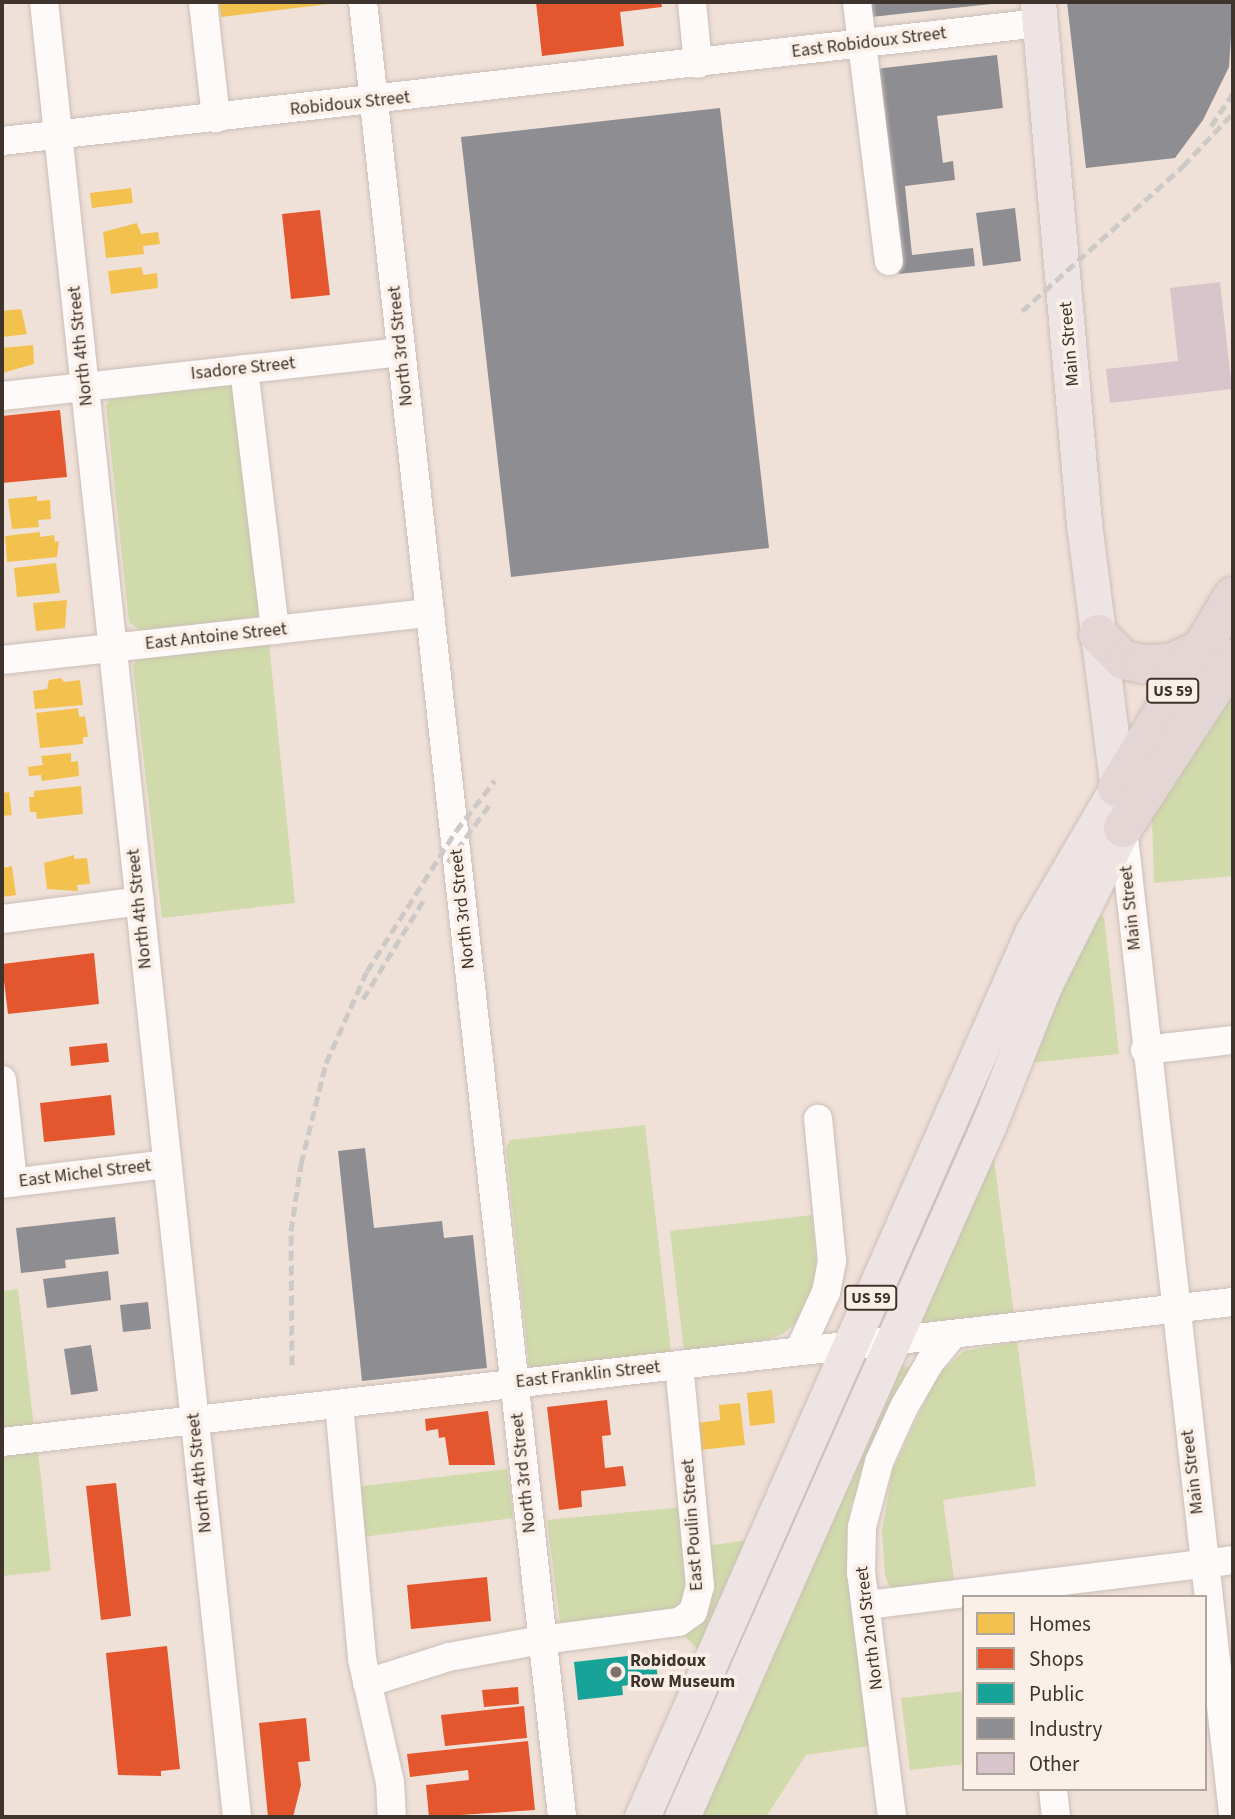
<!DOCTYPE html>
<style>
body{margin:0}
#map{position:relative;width:1235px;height:1819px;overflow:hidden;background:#f0e1d8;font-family:"Source Sans 3",sans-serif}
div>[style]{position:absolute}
.green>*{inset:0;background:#d0daaa}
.homes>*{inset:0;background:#f2c14e}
.shops>*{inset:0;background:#e4572e}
.public>*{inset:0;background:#17a398}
.industry>*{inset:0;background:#8d8d92}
.building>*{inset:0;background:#d8c4cb}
.roads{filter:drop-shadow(0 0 2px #cbbfb8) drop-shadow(0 0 2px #cbbfb8)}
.minor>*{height:28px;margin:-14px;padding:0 14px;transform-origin:14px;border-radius:14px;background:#fdfaf9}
.major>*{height:35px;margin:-17.5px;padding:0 17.5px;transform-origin:17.5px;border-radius:17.5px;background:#ede4e3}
.highway>*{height:38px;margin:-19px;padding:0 19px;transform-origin:19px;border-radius:19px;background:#e3d6d5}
.rail>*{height:5px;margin-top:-2.5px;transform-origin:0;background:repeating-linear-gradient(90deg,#cdc9c6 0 10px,transparent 0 15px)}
.dots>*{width:19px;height:19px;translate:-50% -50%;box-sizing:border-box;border:4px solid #fbf0e8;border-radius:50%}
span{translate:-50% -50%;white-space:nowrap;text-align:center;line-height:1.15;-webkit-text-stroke:7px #fbf0e8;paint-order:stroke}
.shield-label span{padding:2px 5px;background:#fbf0e8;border:2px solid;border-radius:5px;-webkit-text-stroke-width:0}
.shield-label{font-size:16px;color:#3f342d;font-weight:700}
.street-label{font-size:18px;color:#3f342d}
.poi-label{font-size:18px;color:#3f342d;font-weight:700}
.left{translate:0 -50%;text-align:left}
.frame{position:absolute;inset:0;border:4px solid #3f342d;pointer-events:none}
.legend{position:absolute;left:962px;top:1595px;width:245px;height:196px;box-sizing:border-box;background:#fbf0e8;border:2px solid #b0a59d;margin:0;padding:9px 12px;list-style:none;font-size:21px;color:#3f342d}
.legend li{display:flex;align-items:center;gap:14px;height:35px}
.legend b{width:35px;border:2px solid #b0a59d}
</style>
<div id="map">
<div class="green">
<i style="clip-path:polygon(238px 384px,263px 617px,141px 631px,129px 622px,106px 405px,111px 399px)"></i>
<i style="clip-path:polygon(269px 643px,295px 903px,162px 918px,133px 666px,137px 658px)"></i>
<i style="clip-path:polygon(1233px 688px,1233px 876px,1154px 883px,1152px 816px)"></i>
<i style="clip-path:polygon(1098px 916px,1104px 917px,1119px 1054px,1028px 1063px)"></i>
<i style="clip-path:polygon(645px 1125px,671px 1352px,535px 1369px,529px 1365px,506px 1148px,510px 1140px)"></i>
<i style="clip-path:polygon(993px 1151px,1014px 1315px,925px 1325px,916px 1321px)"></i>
<i style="clip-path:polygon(812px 1215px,817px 1272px,814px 1293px,803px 1316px,784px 1333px,758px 1344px,684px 1353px,670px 1231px)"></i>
<i style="clip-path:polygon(18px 1289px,34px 1427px,2px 1431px,2px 1291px)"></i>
<i style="clip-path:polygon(1017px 1341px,1036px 1486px,943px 1500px,955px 1586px,899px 1593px,889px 1586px,885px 1575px,882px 1532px,892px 1472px,937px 1376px,964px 1351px)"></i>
<i style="clip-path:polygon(895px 1366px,910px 1367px,850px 1507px,847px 1530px,847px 1566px,869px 1746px,806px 1755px,766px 1817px,698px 1817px)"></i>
<i style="clip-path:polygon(38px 1452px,51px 1571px,2px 1576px,2px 1456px)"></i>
<i style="clip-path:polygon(507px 1469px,513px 1518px,362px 1537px,355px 1487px)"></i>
<i style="clip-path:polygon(683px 1507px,687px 1605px,674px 1614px,568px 1627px,560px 1623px,547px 1520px)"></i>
<i style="clip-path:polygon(749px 1540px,699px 1650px,683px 1635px,700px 1619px,706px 1546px)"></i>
<i style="clip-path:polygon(964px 1691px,964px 1764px,910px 1770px,901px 1698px)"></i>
</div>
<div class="homes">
<i style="clip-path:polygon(219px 2px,337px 2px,337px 3px,221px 17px)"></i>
<i style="clip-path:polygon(131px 188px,133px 203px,92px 208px,90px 193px)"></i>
<i style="clip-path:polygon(137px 223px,141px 234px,158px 232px,160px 244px,143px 246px,144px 254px,106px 258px,103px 232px)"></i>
<i style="clip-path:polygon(142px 267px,143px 275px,157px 273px,158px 288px,111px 294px,108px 271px)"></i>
<i style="clip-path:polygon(21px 309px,27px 334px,2px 337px,2px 311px)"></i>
<i style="clip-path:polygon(33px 345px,34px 364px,2px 373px,2px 348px)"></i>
<i style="clip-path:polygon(37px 496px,37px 501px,50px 500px,51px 519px,38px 520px,39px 527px,12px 529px,8px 499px)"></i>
<i style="clip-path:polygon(40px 532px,40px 537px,54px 535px,55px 542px,59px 541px,57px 557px,7px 562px,5px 536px)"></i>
<i style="clip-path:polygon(56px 563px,60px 593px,17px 597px,14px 568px)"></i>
<i style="clip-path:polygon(67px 600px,65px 628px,36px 631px,33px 603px)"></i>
<i style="clip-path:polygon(61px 678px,64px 682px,80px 680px,83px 705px,35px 709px,33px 691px,47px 689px,49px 680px)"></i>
<i style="clip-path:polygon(78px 708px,79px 717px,85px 716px,88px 737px,83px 737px,83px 744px,40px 748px,36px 713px)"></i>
<i style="clip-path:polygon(71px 753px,71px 762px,78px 761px,79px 776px,42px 781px,41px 775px,29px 776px,28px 767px,43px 765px,41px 756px)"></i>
<i style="clip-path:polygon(81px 786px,83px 814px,37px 819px,36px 812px,30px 812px,29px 797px,34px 797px,34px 791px)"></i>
<i style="clip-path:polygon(9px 792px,12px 815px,2px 816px,2px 793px)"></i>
<i style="clip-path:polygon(74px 855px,74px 859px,87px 858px,90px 884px,77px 885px,78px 891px,47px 889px,44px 863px)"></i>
<i style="clip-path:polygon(12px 866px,16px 895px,2px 897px,2px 868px)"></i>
<i style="clip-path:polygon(772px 1390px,775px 1423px,750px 1426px,747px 1393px)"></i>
<i style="clip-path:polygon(740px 1403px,745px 1445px,700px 1450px,697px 1423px,720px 1420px,719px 1405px)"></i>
</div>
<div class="shops">
<i style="clip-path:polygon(536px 2px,661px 2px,662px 7px,620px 12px,624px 46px,542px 56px)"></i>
<i style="clip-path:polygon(320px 210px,330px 295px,291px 299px,282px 214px)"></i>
<i style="clip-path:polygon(60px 410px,67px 477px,2px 483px,2px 416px)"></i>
<i style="clip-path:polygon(94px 953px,99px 1004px,8px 1014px,2px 964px)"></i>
<i style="clip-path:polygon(107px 1043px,109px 1062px,71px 1066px,69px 1047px)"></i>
<i style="clip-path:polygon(111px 1095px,115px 1135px,44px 1142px,40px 1103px)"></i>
<i style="clip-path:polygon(607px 1400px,611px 1435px,602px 1436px,605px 1468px,623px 1466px,626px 1486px,581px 1491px,582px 1507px,559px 1510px,547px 1407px)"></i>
<i style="clip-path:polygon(488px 1411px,495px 1465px,449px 1465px,445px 1437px,439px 1438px,438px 1429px,426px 1431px,425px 1419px)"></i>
<i style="clip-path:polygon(116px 1483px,131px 1616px,101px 1620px,86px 1486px)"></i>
<i style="clip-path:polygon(487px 1577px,491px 1621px,411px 1629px,407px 1585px)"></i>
<i style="clip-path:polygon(167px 1646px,180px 1769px,161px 1771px,161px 1776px,118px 1775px,106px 1653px)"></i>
<i style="clip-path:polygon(518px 1687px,519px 1704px,484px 1707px,482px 1690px)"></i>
<i style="clip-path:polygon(524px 1706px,527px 1738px,445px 1746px,441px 1715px)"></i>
<i style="clip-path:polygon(306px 1718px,310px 1761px,298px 1762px,301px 1785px,293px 1817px,268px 1817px,259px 1723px)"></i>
<i style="clip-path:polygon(528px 1741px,535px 1810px,429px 1817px,426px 1785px,469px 1780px,468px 1770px,410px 1777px,407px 1754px)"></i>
</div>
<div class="public">
<i style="clip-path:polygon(655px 1653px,658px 1681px,622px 1686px,623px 1695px,578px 1700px,574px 1662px)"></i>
</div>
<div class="industry">
<i style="clip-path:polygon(870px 2px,991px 2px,991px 4px,871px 17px)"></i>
<i style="clip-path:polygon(1067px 2px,1233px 2px,1229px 67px,1203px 120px,1175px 158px,1086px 168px)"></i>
<i style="clip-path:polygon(997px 55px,1003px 108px,937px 116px,943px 163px,953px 161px,955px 180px,905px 186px,912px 255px,973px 248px,975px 266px,899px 274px,875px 69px)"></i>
<i style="clip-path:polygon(720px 108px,769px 548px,511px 577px,461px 137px)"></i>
<i style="clip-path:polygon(1015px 208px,1021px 261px,983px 266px,976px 213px)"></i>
<i style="clip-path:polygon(365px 1148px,374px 1228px,442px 1221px,444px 1238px,473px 1235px,487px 1368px,362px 1381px,338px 1151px)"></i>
<i style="clip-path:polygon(115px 1217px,119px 1254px,65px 1260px,66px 1268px,21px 1273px,16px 1228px)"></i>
<i style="clip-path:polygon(108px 1271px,111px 1300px,47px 1308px,43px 1279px)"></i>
<i style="clip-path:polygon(148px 1302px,151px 1329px,123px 1332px,120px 1305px)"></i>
<i style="clip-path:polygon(91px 1345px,98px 1391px,71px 1395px,64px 1349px)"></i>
</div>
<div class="building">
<i style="clip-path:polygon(1220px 282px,1232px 389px,1110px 403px,1106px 369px,1178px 361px,1170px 288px)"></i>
</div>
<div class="roads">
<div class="minor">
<i style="left:44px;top:2px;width:1825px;rotate:83.93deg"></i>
<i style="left:203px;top:2px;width:117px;rotate:83.6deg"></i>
<i style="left:363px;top:2px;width:1826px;rotate:83.74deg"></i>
<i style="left:692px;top:2px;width:62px;rotate:84.5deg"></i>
<i style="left:857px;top:2px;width:261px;rotate:83deg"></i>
<i style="left:2px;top:141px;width:1045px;rotate:-6.49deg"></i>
<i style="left:244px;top:369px;width:263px;rotate:83.2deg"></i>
<i style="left:2px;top:396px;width:401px;rotate:-6.3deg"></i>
<i style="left:2px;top:660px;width:431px;rotate:-6.3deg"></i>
<i style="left:1123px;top:828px;width:991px;rotate:83.63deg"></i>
<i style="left:2px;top:919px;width:139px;rotate:-7.4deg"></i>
<i style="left:1145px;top:1050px;width:89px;rotate:-6.5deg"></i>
<i style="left:2px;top:1080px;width:103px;rotate:83.8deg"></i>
<i style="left:2px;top:1184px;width:166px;rotate:-6.9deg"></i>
<i style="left:799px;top:1351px;width:65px;rotate:-65.4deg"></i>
<i style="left:826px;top:1292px;width:32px;rotate:-79deg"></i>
<i style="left:832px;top:1261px;width:143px;rotate:-95.6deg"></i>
<i style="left:339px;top:1404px;width:256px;rotate:84.8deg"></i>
<i style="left:362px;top:1659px;width:126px;rotate:77.2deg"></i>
<i style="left:390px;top:1782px;width:35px;rotate:87deg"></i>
<i style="left:2px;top:1442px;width:1239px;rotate:-6.49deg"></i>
<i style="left:868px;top:1605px;width:368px;rotate:-7deg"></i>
<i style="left:367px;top:1683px;width:86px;rotate:-17.6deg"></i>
<i style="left:449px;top:1657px;width:95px;rotate:-10.4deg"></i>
<i style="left:542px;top:1640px;width:138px;rotate:-7.5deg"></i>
<i style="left:679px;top:1622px;width:17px;rotate:-36deg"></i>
<i style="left:693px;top:1612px;width:27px;rotate:-75deg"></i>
<i style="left:700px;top:1586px;width:222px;rotate:-95.4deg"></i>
<i style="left:1053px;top:1789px;width:28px;rotate:84deg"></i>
<i style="left:892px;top:1817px;width:246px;rotate:-97.2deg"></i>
<i style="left:861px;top:1573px;width:46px;rotate:-88.8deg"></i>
<i style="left:862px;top:1527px;width:67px;rotate:-75.3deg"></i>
<i style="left:879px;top:1462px;width:60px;rotate:-65.6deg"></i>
<i style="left:904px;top:1407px;width:52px;rotate:-60deg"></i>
<i style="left:930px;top:1362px;width:35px;rotate:-50deg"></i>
</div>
<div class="major">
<i style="left:642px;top:1817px;width:966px;rotate:-66.19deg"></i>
<i style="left:1032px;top:933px;width:168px;rotate:-59.6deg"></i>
<i style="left:682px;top:1817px;width:758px;rotate:-66.11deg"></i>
<i style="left:989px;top:1124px;width:149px;rotate:-68.3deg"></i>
<i style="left:1044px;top:986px;width:177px;rotate:-63.4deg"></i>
<i style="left:1123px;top:828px;width:307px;rotate:-97.3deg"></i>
<i style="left:1084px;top:523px;width:523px;rotate:-95.05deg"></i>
</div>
<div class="highway">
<i style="left:1098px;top:634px;width:36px;rotate:46deg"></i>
<i style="left:1123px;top:660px;width:20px;rotate:11deg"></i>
<i style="left:1143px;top:664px;width:28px;rotate:-2deg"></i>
<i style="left:1171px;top:663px;width:31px;rotate:-25deg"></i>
<i style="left:1117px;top:788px;width:224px;rotate:-58.9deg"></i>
<i style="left:1123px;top:828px;width:202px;rotate:-56.9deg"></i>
</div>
</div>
<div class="rail">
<i style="left:1211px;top:126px;width:40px;rotate:-56deg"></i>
<i style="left:1022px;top:311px;width:217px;rotate:-42deg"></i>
<i style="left:1183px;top:166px;width:73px;rotate:-46.7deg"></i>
<i style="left:448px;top:862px;width:72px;rotate:-54.1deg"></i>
<i style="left:363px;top:999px;width:119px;rotate:-58.5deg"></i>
<i style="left:292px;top:1365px;width:134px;rotate:-90.4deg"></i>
<i style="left:291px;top:1231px;width:68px;rotate:-81.5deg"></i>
<i style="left:301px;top:1164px;width:104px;rotate:-76.1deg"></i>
<i style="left:326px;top:1063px;width:101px;rotate:-66deg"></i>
<i style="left:367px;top:971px;width:166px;rotate:-57.6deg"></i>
<i style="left:456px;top:831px;width:64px;rotate:-52.6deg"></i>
</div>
<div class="dots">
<i style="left:616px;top:1672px;background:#7d7169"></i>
</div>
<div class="shield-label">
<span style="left:1173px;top:691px">US 59</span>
<span style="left:871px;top:1298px">US 59</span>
</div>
<div class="street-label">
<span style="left:869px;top:43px;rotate:-7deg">East Robidoux Street</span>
<span style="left:350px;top:104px;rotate:-6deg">Robidoux Street</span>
<span style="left:1070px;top:344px;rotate:-95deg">Main Street</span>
<span style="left:81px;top:346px;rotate:-96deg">North 4th Street</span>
<span style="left:401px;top:346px;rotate:-96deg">North 3rd Street</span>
<span style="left:243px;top:369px;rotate:-6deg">Isadore Street</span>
<span style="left:216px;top:637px;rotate:-6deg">East Antoine Street</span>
<span style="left:1131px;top:908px;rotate:-96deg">Main Street</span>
<span style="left:140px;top:909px;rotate:-96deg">North 4th Street</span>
<span style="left:463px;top:909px;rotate:-96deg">North 3rd Street</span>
<span style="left:85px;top:1174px;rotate:-7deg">East Michel Street</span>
<span style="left:588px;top:1375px;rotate:-6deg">East Franklin Street</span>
<span style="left:1193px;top:1472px;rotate:-97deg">Main Street</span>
<span style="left:200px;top:1473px;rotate:-96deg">North 4th Street</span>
<span style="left:524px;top:1473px;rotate:-96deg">North 3rd Street</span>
<span style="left:693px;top:1525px;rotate:-94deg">East Poulin Street</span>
<span style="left:870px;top:1628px;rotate:-97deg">North 2nd Street</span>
</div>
<div class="poi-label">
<span class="left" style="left:630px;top:1672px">Robidoux<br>Row Museum</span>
</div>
<div class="frame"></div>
<ul class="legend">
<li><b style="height:19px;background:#f2c14e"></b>Homes</li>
<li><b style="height:19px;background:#e4572e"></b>Shops</li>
<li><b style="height:19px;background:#17a398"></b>Public</li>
<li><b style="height:19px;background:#8d8d92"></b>Industry</li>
<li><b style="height:19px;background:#d8c4cb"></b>Other</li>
</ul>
</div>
